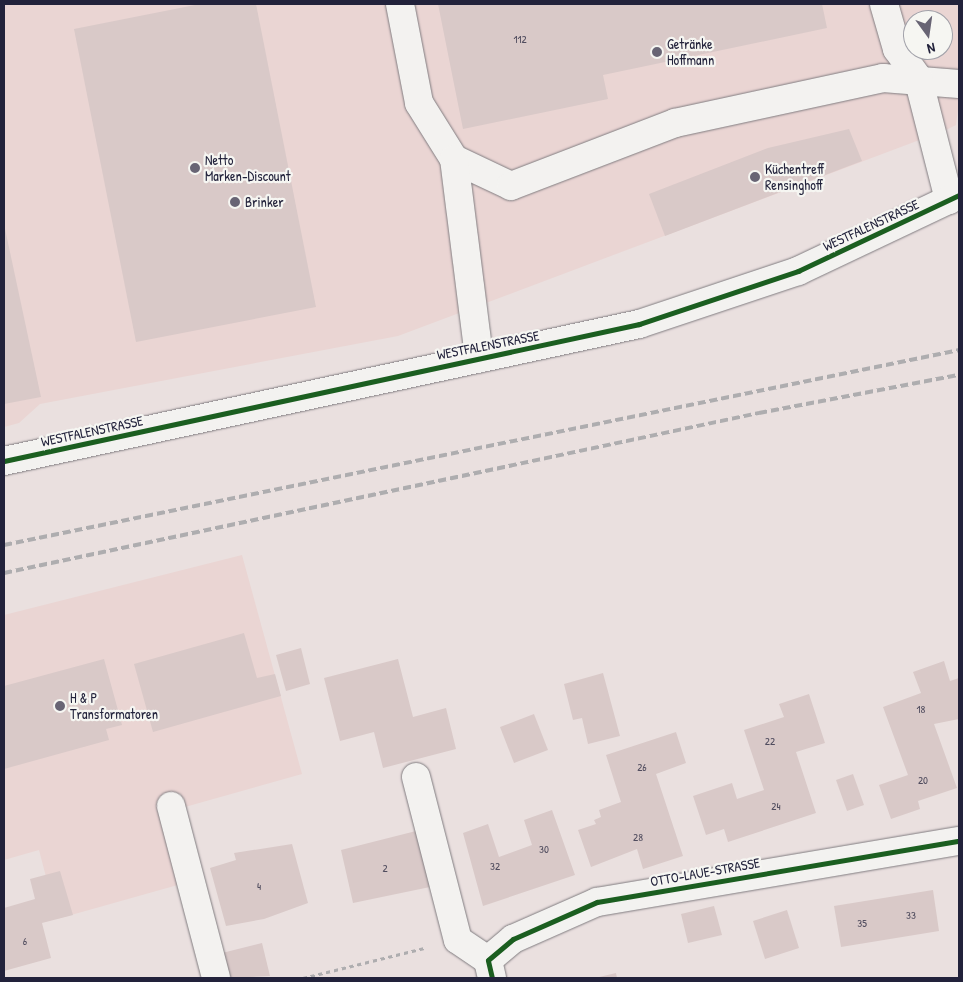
<!DOCTYPE html>
<meta charset="utf-8">
<style>
body{margin:0}
#map{position:relative;width:963px;height:982px;overflow:hidden;background:#eae0df;font-family:"Patrick Hand",sans-serif}
div>[style]{position:absolute}
.built>*{inset:0;background:#ead5d3}
.building>*{inset:0;background:#d9c9c8}
.path>*{height:3px;margin-top:-1.5px;transform-origin:0;background:repeating-linear-gradient(90deg,#aeadaf 0 4px,transparent 0 8px)}
.roads{filter:drop-shadow(0 0 1px #807c80) drop-shadow(0 0 1px #807c80)}
.minor>*{height:28px;margin:-14px;padding:0 14px;transform-origin:14px;border-radius:14px;background:#f3f2f0}
.rail>*{height:4px;margin-top:-2px;transform-origin:0;background:repeating-linear-gradient(90deg,#aeadaf 0 8px,transparent 0 12px)}
.cycleway>*{height:5px;margin:-2.5px;padding:0 2.5px;transform-origin:2.5px;border-radius:2.5px;background:#1b5e20}
.dots>*{width:14px;height:14px;translate:-50% -50%;box-sizing:border-box;border:2px solid #f6f6f2;border-radius:50%}
span{translate:-50% -50%;white-space:nowrap;text-align:center;line-height:1.15;-webkit-text-stroke:4.5px #f6f6f2;paint-order:stroke}
.number-label{font-size:11px;color:#504c5e}
.number-label span{-webkit-text-stroke-width:0}
.poi-label{font-size:14px;color:#22223b}
.left{translate:0 -50%;text-align:left}
.street-label{font-size:14px;color:#22223b}
.frame{position:absolute;inset:0;border:5px solid #22223b;pointer-events:none}
.north{position:absolute;left:903px;top:10px;width:50px;height:50px;box-sizing:border-box;background:#f6f6f2;border:1px solid #a1a1a9;border-radius:50%;rotate:166deg;font-size:14px;font-weight:700;line-height:20px;text-align:center;color:#22223b}
.north::after{content:'';display:block;margin:auto;width:18px;height:22px;background:#686474;clip-path:polygon(50% 0,100% 100%,50% 72%,0 100%)}
</style>
<div id="map">
<div class="built">
<i style="clip-path:polygon(evenodd,4px 4px,959px 4px,959px 102px,956px 125px,946px 130px,398px 336px,40px 404px,19px 423px,4px 427px,4px 4px,913px 20px,943px 20px,943px 50px,913px 50px,913px 20px)"></i>
<i style="clip-path:polygon(242px 555px,302px 774px,185px 807px,199px 879px,57px 919px,39px 850px,4px 860px,4px 615px)"></i>
</div>
<div class="building">
<i style="clip-path:polygon(200px 4px,256px 4px,316px 307px,136px 342px,74px 29px)"></i>
<i style="clip-path:polygon(438px 4px,822px 4px,827px 28px,603px 75px,608px 99px,463px 129px)"></i>
<i style="clip-path:polygon(849px 129px,862px 161px,665px 236px,649px 194px,768px 148px)"></i>
<i style="clip-path:polygon(4px 224px,41px 397px,4px 404px)"></i>
<i style="clip-path:polygon(244px 633px,257px 678px,275px 674px,281px 696px,153px 732px,134px 664px)"></i>
<i style="clip-path:polygon(301px 648px,310px 684px,286px 691px,276px 655px)"></i>
<i style="clip-path:polygon(104px 659px,122px 725px,106px 729px,109px 740px,4px 769px,4px 686px)"></i>
<i style="clip-path:polygon(398px 659px,413px 717px,446px 708px,456px 749px,383px 768px,374px 732px,340px 741px,324px 678px)"></i>
<i style="clip-path:polygon(944px 661px,950px 681px,959px 678px,959px 719px,934px 724px,957px 788px,918px 801px,920px 809px,891px 819px,879px 785px,908px 775px,883px 707px,921px 693px,913px 672px)"></i>
<i style="clip-path:polygon(603px 673px,620px 736px,588px 744px,582px 718px,573px 720px,564px 684px)"></i>
<i style="clip-path:polygon(809px 694px,825px 743px,796px 752px,816px 813px,728px 842px,724px 829px,706px 835px,693px 796px,732px 783px,737px 799px,764px 790px,744px 730px,784px 717px,779px 704px)"></i>
<i style="clip-path:polygon(534px 714px,548px 750px,514px 763px,500px 727px)"></i>
<i style="clip-path:polygon(676px 732px,686px 763px,656px 774px,683px 856px,643px 869px,637px 849px,591px 867px,578px 830px,596px 824px,594px 820px,601px 817px,599px 810px,621px 802px,606px 755px)"></i>
<i style="clip-path:polygon(853px 774px,864px 805px,847px 811px,836px 780px)"></i>
<i style="clip-path:polygon(552px 810px,575px 875px,483px 906px,463px 833px,488px 824px,499px 857px,532px 845px,524px 820px)"></i>
<i style="clip-path:polygon(416px 831px,430px 887px,353px 903px,341px 850px)"></i>
<i style="clip-path:polygon(292px 844px,308px 903px,264px 919px,226px 926px,210px 868px,236px 860px,234px 853px)"></i>
<i style="clip-path:polygon(60px 871px,73px 915px,42px 923px,51px 958px,4px 971px,4px 908px,35px 899px,30px 879px)"></i>
<i style="clip-path:polygon(933px 890px,939px 931px,841px 947px,834px 906px)"></i>
<i style="clip-path:polygon(714px 906px,722px 935px,688px 943px,681px 914px)"></i>
<i style="clip-path:polygon(787px 910px,799px 948px,765px 959px,753px 921px)"></i>
<i style="clip-path:polygon(262px 943px,270px 976px,227px 978px,222px 953px)"></i>
<i style="clip-path:polygon(616px 973px,617px 978px,595px 978px)"></i>
</div>
<div class="path">
<i style="left:303px;top:978px;width:125px;rotate:-13.9deg"></i>
</div>
<div class="roads">
<div class="minor">
<i style="left:400px;top:4px;width:101px;rotate:79.1deg"></i>
<i style="left:419px;top:103px;width:66px;rotate:58deg"></i>
<i style="left:454px;top:159px;width:63px;rotate:25.3deg"></i>
<i style="left:511px;top:186px;width:176px;rotate:-21deg"></i>
<i style="left:675px;top:123px;width:213px;rotate:-12.2deg"></i>
<i style="left:883px;top:78px;width:76px;rotate:4.5deg"></i>
<i style="left:884px;top:4px;width:47px;rotate:73.9deg"></i>
<i style="left:897px;top:49px;width:36px;rotate:54deg"></i>
<i style="left:918px;top:78px;width:126px;rotate:75.7deg"></i>
<i style="left:454px;top:159px;width:201px;rotate:82.8deg"></i>
<i style="left:4px;top:461px;width:650px;rotate:-12.17deg"></i>
<i style="left:639px;top:324px;width:168px;rotate:-18.4deg"></i>
<i style="left:798px;top:271px;width:178px;rotate:-25.3deg"></i>
<i style="left:416px;top:777px;width:168px;rotate:75.6deg"></i>
<i style="left:458px;top:940px;width:36px;rotate:34deg"></i>
<i style="left:171px;top:806px;width:178px;rotate:75.3deg"></i>
<i style="left:492px;top:978px;width:18px;rotate:-103deg"></i>
<i style="left:488px;top:960px;width:33px;rotate:-40deg"></i>
<i style="left:513px;top:939px;width:92px;rotate:-23.8deg"></i>
<i style="left:597px;top:902px;width:367px;rotate:-9.6deg"></i>
</div>
</div>
<div class="rail">
<i style="left:4px;top:545px;width:975px;rotate:-11.54deg"></i>
<i style="left:4px;top:573px;width:772px;rotate:-11.97deg"></i>
<i style="left:759px;top:413px;width:204px;rotate:-10.8deg"></i>
</div>
<div class="cycleway">
<i style="left:4px;top:461px;width:650px;rotate:-12.17deg"></i>
<i style="left:639px;top:324px;width:168px;rotate:-18.4deg"></i>
<i style="left:798px;top:271px;width:178px;rotate:-25.3deg"></i>
<i style="left:492px;top:978px;width:18px;rotate:-103deg"></i>
<i style="left:488px;top:960px;width:33px;rotate:-40deg"></i>
<i style="left:513px;top:939px;width:92px;rotate:-23.8deg"></i>
<i style="left:597px;top:902px;width:367px;rotate:-9.6deg"></i>
</div>
<div class="dots">
<i style="left:657px;top:52px;background:#686474"></i>
<i style="left:195px;top:168px;background:#686474"></i>
<i style="left:755px;top:177px;background:#686474"></i>
<i style="left:235px;top:202px;background:#686474"></i>
<i style="left:60px;top:706px;background:#686474"></i>
</div>
<div class="number-label">
<span style="left:520px;top:39px">112</span>
<span style="left:921px;top:709px">18</span>
<span style="left:770px;top:741px">22</span>
<span style="left:642px;top:767px">26</span>
<span style="left:923px;top:780px">20</span>
<span style="left:776px;top:806px">24</span>
<span style="left:638px;top:837px">28</span>
<span style="left:544px;top:849px">30</span>
<span style="left:495px;top:866px">32</span>
<span style="left:385px;top:868px">2</span>
<span style="left:259px;top:886px">4</span>
<span style="left:911px;top:915px">33</span>
<span style="left:862px;top:923px">35</span>
<span style="left:25px;top:941px">6</span>
</div>
<div class="poi-label">
<span class="left" style="left:667px;top:52px">Getränke<br>Hoffmann</span>
<span class="left" style="left:205px;top:168px">Netto<br>Marken-Discount</span>
<span class="left" style="left:765px;top:177px">Küchentreff<br>Rensinghoff</span>
<span class="left" style="left:245px;top:202px">Brinker</span>
<span class="left" style="left:70px;top:706px">H &amp; P<br>Transformatoren</span>
</div>
<div class="street-label">
<span style="left:871px;top:225px;rotate:-25deg">WESTFALENSTRASSE</span>
<span style="left:488px;top:345px;rotate:-11deg">WESTFALENSTRASSE</span>
<span style="left:92px;top:431px;rotate:-12deg">WESTFALENSTRASSE</span>
<span style="left:705px;top:872px;rotate:-10deg">OTTO-LAUE-STRASSE</span>
</div>
<div class="frame"></div>
<div class="north">N</div>
</div>
